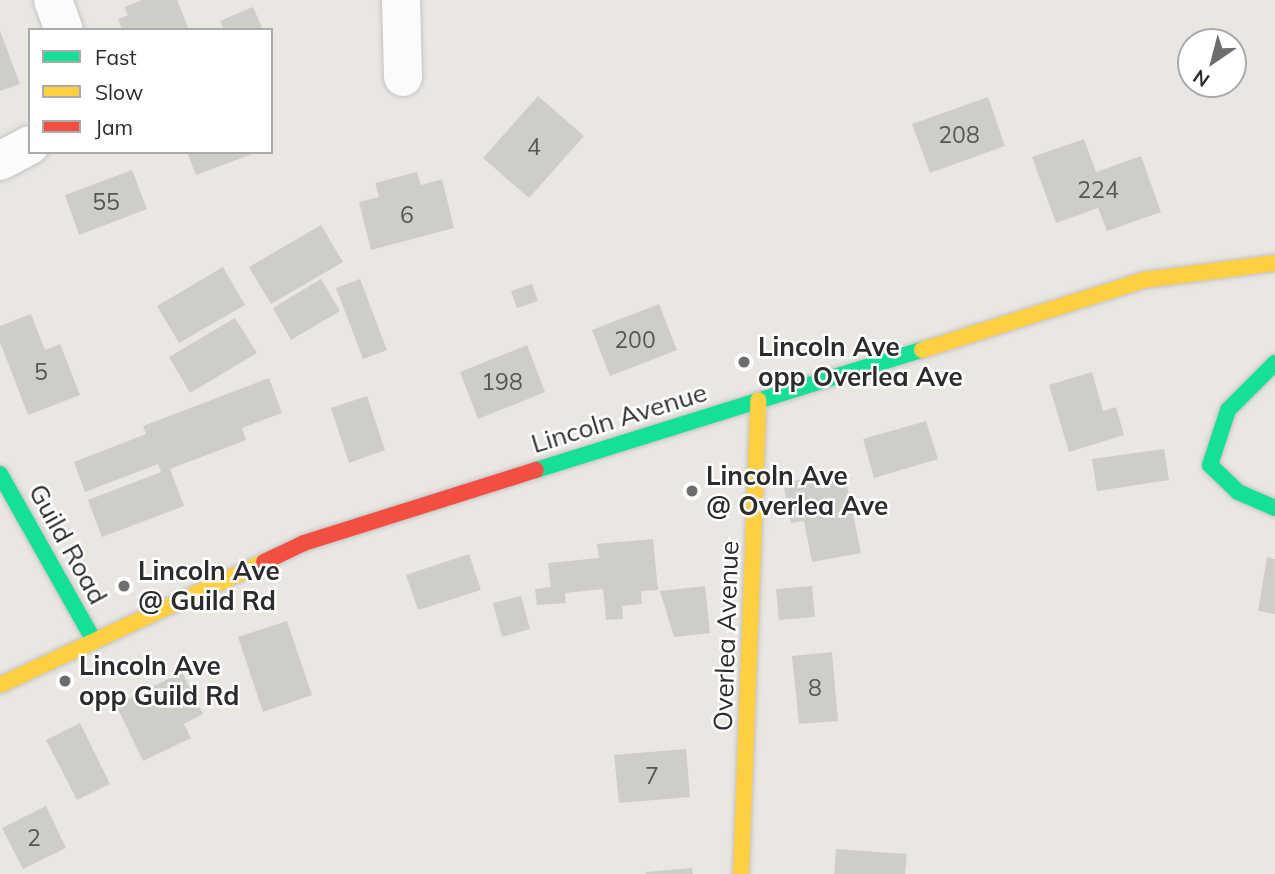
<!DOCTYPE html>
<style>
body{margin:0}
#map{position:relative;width:1275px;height:874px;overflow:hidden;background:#eae7e2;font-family:Mulish,sans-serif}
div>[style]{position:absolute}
.building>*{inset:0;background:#cfcdc8}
.roads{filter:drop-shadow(0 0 2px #c4c3c3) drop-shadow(0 0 2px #c4c3c3)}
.street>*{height:38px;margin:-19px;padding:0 19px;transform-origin:19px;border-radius:19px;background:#fcfbfb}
.fast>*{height:16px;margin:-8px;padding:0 8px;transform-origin:8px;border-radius:8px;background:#16e098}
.slow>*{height:16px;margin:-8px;padding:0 8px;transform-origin:8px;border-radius:8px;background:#ffcf43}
.jam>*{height:16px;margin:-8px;padding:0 8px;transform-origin:8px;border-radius:8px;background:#f24e42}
.dots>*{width:19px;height:19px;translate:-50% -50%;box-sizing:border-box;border:4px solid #fff;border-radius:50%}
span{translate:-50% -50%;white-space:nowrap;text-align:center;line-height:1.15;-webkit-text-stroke:5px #fff;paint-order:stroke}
.number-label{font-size:23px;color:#565655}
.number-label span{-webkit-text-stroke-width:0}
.poi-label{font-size:26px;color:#2c2c2c;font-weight:700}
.left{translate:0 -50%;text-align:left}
.street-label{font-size:26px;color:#2c2c2c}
.legend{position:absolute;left:28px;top:28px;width:245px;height:126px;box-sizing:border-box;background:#fff;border:2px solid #ababab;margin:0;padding:9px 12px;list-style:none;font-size:21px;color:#2c2c2c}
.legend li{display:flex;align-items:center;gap:14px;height:35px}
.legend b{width:35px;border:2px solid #ababab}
.north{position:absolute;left:1177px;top:28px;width:70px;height:70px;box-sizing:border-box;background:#fff;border:2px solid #ababab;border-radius:50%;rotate:215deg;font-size:19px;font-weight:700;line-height:28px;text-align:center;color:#2c2c2c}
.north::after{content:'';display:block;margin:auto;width:24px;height:32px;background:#6e6d6c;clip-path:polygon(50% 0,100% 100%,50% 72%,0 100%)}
</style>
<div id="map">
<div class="building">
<i style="clip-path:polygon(142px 0,177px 0,189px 30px,122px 30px,118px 19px,128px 15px,124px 7px)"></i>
<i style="clip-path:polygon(253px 7px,263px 30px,224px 30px,220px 21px)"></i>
<i style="clip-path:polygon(0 31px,20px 84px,0 91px)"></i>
<i style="clip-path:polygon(538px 96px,584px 136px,529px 198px,483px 158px)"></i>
<i style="clip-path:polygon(988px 97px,1005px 146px,930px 173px,912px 124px)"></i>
<i style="clip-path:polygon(1084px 139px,1096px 172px,1141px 156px,1161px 212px,1107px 231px,1098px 208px,1056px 223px,1032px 157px)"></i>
<i style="clip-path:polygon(187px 152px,255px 152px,255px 153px,196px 175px)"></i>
<i style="clip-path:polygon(132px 170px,147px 209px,79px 235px,65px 195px)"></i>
<i style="clip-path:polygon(417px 172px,421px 185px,442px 179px,454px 228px,371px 250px,359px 202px,379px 197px,375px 183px)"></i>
<i style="clip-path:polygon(321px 225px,343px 262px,271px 304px,249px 267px)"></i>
<i style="clip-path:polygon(223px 267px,245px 305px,179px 343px,157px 306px)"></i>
<i style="clip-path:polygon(321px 279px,340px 311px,291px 340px,273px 308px)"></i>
<i style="clip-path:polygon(360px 279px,387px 350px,363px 359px,336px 288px)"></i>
<i style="clip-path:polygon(532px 284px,538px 301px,517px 308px,511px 291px)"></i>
<i style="clip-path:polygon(659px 304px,677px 350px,610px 376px,592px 330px)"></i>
<i style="clip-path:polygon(31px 314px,45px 350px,60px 344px,80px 395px,28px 415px,0 342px,0 326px)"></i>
<i style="clip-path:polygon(235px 318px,257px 353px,190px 393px,169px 357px)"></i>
<i style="clip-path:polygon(527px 345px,545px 392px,478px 419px,460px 372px)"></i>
<i style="clip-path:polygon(1092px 372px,1103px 411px,1116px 407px,1124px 435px,1069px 452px,1049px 385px)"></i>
<i style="clip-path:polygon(269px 378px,282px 413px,242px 428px,246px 440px,170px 469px,184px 506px,102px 537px,88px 500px,161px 472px,158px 464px,85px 492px,74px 462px,146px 434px,143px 426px)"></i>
<i style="clip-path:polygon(367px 396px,385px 450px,349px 463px,331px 408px)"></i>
<i style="clip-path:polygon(926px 421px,938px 459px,874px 478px,863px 439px)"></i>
<i style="clip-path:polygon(1164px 449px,1169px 480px,1097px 491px,1092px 459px)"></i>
<i style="clip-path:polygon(844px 471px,861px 553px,812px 562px,804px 521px,791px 523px,783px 483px)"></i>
<i style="clip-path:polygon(653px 539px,658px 590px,641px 591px,642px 604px,622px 606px,623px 619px,606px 620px,603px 589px,565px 593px,566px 603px,537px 605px,535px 589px,551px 587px,548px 563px,599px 558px,597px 544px)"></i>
<i style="clip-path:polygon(469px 554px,481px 590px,418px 610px,406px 575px)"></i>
<i style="clip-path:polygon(1267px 557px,1275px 559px,1275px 614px,1258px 611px)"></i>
<i style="clip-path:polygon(705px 586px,710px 633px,674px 637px,660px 591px)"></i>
<i style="clip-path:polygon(812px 586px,815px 617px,779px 620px,776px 589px)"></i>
<i style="clip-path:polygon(521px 596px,530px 629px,502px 637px,493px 603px)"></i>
<i style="clip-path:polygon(287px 621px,312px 695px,263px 712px,238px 637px)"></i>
<i style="clip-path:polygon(832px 652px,838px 721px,799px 724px,792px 656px)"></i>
<i style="clip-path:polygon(182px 672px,203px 714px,184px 724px,191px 738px,143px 761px,116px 705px)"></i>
<i style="clip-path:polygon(80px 723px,110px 784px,77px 800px,46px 740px)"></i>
<i style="clip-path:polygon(686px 749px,690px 797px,619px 803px,614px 755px)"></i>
<i style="clip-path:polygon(46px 806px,66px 848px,23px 869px,2px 828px)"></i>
<i style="clip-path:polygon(836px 849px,907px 854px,905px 874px,834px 874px)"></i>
<i style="clip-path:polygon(692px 868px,693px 874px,646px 874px,646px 872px)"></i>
</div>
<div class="roads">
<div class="street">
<i style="left:53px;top:0;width:32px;rotate:70deg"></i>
<i style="left:401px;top:0;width:77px;rotate:88.5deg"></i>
<i style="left:0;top:161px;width:34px;rotate:-28deg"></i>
</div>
<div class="fast">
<i style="left:1275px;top:363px;width:66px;rotate:135deg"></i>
<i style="left:1228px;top:410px;width:58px;rotate:108.1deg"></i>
<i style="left:1210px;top:465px;width:39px;rotate:44deg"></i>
<i style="left:1238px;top:492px;width:40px;rotate:23.4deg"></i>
<i style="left:536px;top:470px;width:404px;rotate:-17.3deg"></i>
<i style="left:0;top:474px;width:189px;rotate:60.6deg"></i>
</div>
<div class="slow">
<i style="left:922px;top:350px;width:233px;rotate:-17.5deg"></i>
<i style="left:1144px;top:280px;width:132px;rotate:-7.4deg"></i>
<i style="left:0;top:685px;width:291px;rotate:-25deg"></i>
<i style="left:741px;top:874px;width:474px;rotate:-87.9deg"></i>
</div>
<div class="jam">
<i style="left:264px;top:562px;width:44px;rotate:-25.4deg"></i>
<i style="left:304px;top:543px;width:243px;rotate:-17.5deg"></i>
</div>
</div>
<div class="dots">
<i style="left:744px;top:362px;background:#6e6d6c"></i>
<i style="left:692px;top:491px;background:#6e6d6c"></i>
<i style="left:124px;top:586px;background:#6e6d6c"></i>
<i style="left:65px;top:681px;background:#6e6d6c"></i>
</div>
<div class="number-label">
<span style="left:959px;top:135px">208</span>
<span style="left:534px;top:147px">4</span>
<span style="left:1098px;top:190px">224</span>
<span style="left:106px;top:202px">55</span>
<span style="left:407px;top:215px">6</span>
<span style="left:635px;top:340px">200</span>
<span style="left:41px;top:372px">5</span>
<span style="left:502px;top:382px">198</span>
<span style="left:815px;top:688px">8</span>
<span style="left:652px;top:776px">7</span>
<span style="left:34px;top:838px">2</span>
</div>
<div class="poi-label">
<span class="left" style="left:758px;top:362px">Lincoln Ave<br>opp Overlea Ave</span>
<span class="left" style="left:706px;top:491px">Lincoln Ave<br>@ Overlea Ave</span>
<span class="left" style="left:138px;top:586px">Lincoln Ave<br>@ Guild Rd</span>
<span class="left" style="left:79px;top:681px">Lincoln Ave<br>opp Guild Rd</span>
</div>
<div class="street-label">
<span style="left:619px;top:418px;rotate:-17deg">Lincoln Avenue</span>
<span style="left:68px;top:544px;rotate:61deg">Guild Road</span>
<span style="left:726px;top:636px;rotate:-88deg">Overlea Avenue</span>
</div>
<ul class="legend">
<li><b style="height:9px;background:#16e098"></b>Fast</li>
<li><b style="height:9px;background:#ffcf43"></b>Slow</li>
<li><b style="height:9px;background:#f24e42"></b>Jam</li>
</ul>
<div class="north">N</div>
</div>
